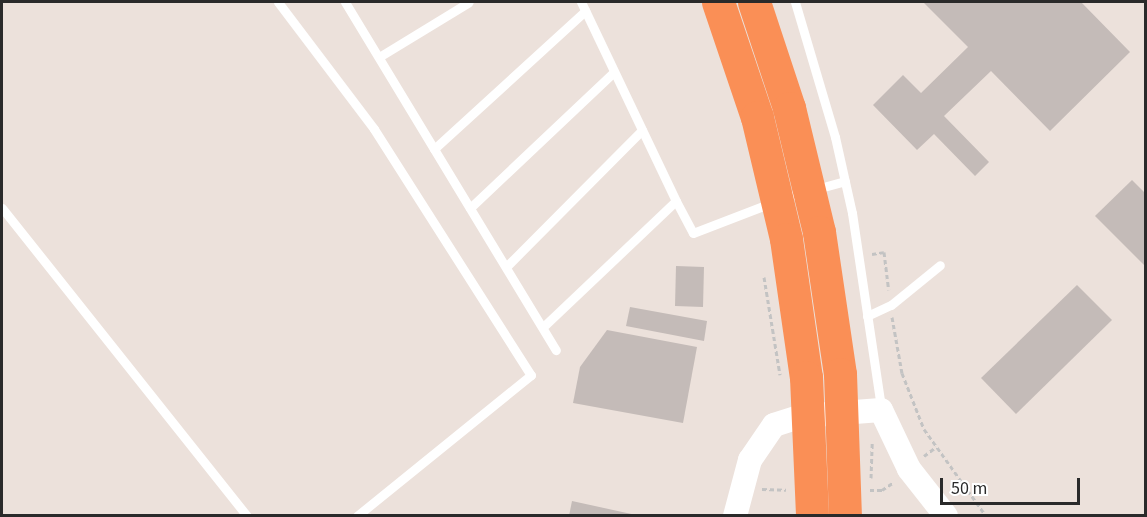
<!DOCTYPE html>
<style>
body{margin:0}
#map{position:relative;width:1147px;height:517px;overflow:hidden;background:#ece1db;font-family:"Source Sans 3",sans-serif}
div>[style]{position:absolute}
.building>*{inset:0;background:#c4bbb8}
.path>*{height:3px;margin-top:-1.5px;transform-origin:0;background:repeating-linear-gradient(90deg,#c3c3c3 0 4.5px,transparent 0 7.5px)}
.service>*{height:9px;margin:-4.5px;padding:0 4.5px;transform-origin:4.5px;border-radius:4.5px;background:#fff}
.tertiary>*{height:24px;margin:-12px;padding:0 12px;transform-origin:12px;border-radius:12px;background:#fff}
.trunk>*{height:33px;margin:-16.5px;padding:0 16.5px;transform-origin:16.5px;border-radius:16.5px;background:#fa8f56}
span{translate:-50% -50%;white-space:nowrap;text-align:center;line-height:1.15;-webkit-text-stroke:6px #fff;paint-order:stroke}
.frame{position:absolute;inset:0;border:3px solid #2a2a2a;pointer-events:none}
.scale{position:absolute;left:940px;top:478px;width:140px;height:27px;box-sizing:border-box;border:3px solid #2a2a2a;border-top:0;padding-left:8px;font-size:18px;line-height:21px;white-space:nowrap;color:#2a2a2a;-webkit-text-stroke:4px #fff;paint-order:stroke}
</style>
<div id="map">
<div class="building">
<i style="clip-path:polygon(923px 2px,1081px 2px,1130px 52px,1050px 131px,991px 71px,944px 116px,989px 162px,975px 176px,934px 134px,917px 150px,873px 105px,903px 75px,921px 93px,968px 47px)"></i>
<i style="clip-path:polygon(1132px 180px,1146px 194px,1146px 267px,1095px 216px)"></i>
<i style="clip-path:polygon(676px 266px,704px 267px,703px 307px,675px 306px)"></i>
<i style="clip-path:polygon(1077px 285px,1112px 320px,1016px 414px,981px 378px)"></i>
<i style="clip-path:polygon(630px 307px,707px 321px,704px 341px,626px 326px)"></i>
<i style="clip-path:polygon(607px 330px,697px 347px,683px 423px,573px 403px,580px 367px)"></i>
<i style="clip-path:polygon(572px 501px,636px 515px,636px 516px,569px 516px)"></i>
</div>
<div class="path">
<i style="left:872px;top:254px;width:12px;rotate:-9deg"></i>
<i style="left:884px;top:252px;width:38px;rotate:83deg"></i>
<i style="left:764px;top:277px;width:99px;rotate:80.7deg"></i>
<i style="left:892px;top:317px;width:57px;rotate:79.9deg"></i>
<i style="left:902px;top:373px;width:60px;rotate:68.6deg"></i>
<i style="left:924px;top:429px;width:107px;rotate:54.5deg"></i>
<i style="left:924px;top:456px;width:15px;rotate:-37deg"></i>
<i style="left:871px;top:478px;width:35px;rotate:-88deg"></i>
<i style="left:762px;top:489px;width:24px;rotate:2deg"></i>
<i style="left:870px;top:490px;width:12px"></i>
<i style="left:882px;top:490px;width:14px;rotate:-34deg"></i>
</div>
<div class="service">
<i style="left:278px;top:2px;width:159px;rotate:52.9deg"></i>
<i style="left:374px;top:129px;width:292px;rotate:57.5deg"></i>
<i style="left:531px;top:375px;width:224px;rotate:141deg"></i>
<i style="left:345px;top:2px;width:407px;rotate:58.8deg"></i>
<i style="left:795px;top:2px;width:141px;rotate:73.5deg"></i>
<i style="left:835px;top:137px;width:78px;rotate:77.4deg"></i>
<i style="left:852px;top:213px;width:197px;rotate:81.5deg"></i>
<i style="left:379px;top:57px;width:105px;rotate:-31.4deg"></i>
<i style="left:434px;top:149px;width:205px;rotate:-42.4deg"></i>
<i style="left:676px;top:201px;width:36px;rotate:62deg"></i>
<i style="left:693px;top:233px;width:101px;rotate:-21deg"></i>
<i style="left:787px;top:197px;width:60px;rotate:-15.4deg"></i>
<i style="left:2px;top:208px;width:394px;rotate:51.5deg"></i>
<i style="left:470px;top:208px;width:198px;rotate:-43.4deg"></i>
<i style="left:506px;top:267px;width:193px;rotate:-45.2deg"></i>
<i style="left:867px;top:316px;width:26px;rotate:-25deg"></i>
<i style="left:891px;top:305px;width:63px;rotate:-39.2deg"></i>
<i style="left:543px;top:327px;width:183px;rotate:-43.5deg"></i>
<i style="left:676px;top:201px;width:221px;rotate:-115.5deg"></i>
</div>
<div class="tertiary">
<i style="left:735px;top:516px;width:58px;rotate:-75deg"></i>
<i style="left:750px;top:460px;width:42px;rotate:-55.6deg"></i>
<i style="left:774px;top:425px;width:29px;rotate:-18deg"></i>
<i style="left:802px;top:416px;width:79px;rotate:-4.3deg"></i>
<i style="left:881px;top:410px;width:65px;rotate:64.6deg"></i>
<i style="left:909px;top:469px;width:60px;rotate:51.8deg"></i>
</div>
<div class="trunk">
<i style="left:718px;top:2px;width:121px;rotate:71.3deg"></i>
<i style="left:757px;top:117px;width:125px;rotate:76.6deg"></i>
<i style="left:786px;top:239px;width:139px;rotate:81.8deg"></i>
<i style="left:806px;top:377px;width:139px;rotate:87.5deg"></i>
<i style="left:754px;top:2px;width:112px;rotate:71.7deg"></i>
<i style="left:789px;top:108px;width:128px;rotate:76.4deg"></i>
<i style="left:819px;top:232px;width:144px;rotate:81.6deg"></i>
<i style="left:840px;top:374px;width:142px;rotate:88deg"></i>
</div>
<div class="frame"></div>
<div class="scale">50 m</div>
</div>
